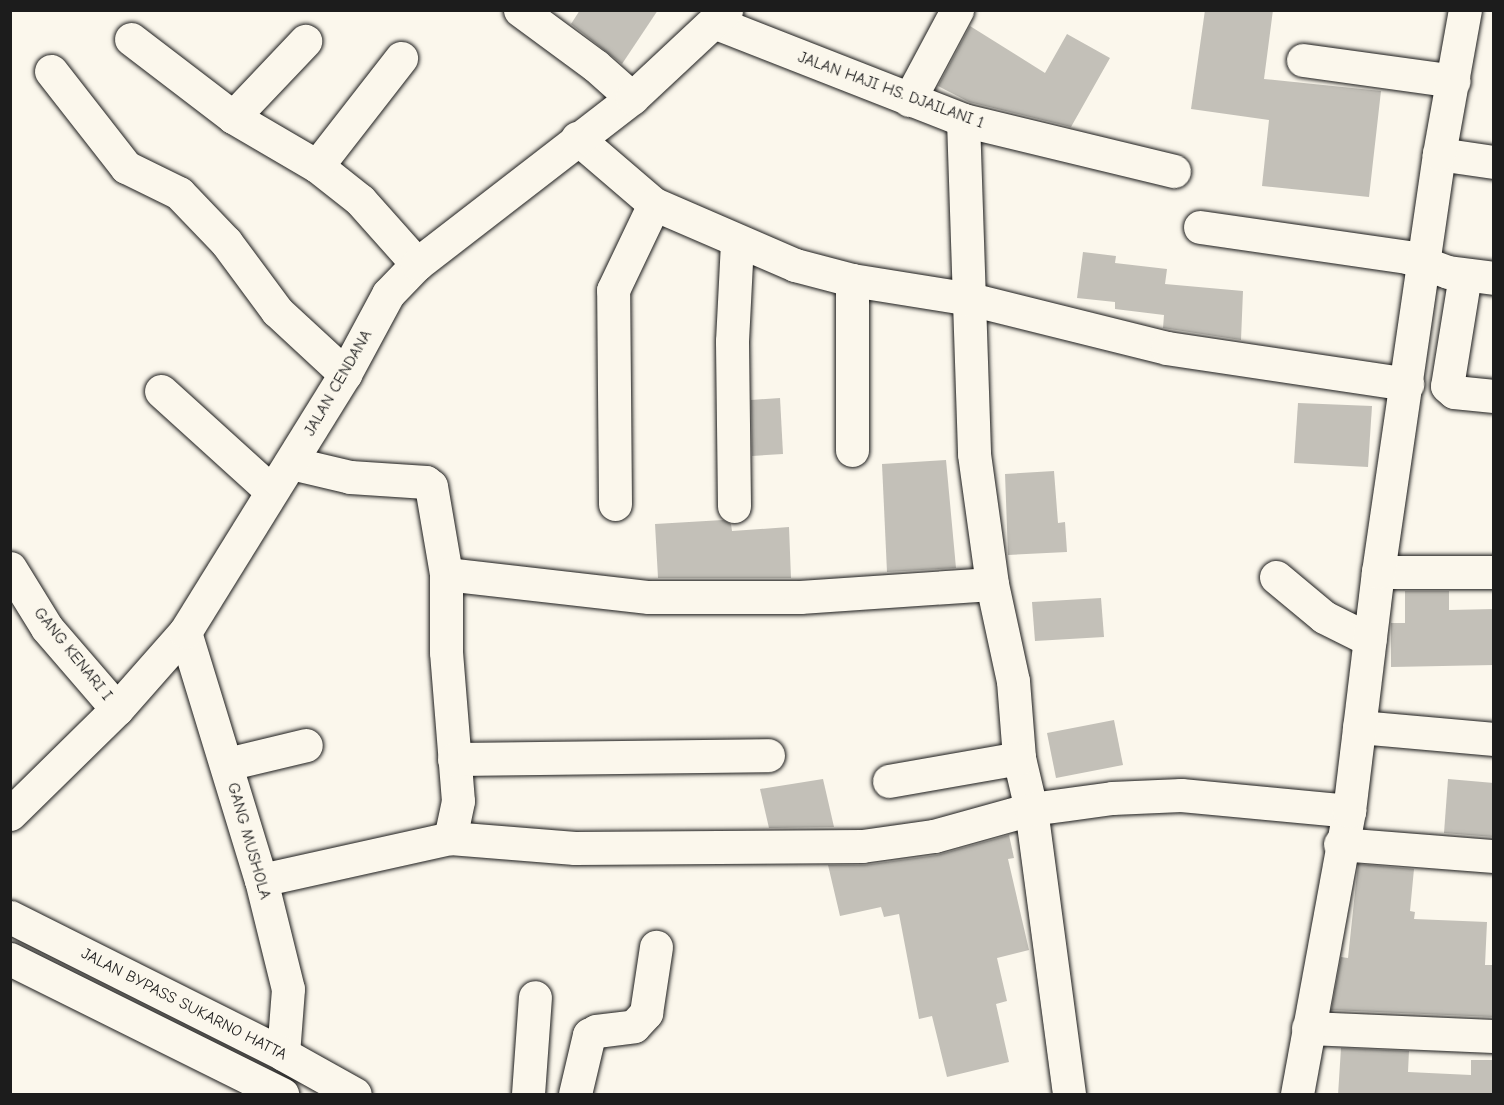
<!DOCTYPE html>
<style>
body{margin:0}
#map{position:relative;width:1504px;height:1105px;overflow:hidden;background:#fbf7ec;font-family:"Comic Neue",sans-serif}
div>[style]{position:absolute}
.building>*{inset:0;background:#c3c0b8}
.roads{filter:drop-shadow(0 0 2px #1c1c1c) drop-shadow(0 0 2px #1c1c1c)}
.minor>*{height:33px;margin:-16.5px;padding:0 16.5px;transform-origin:16.5px;border-radius:16.5px;background:#fbf7ec}
.highway>*{height:33px;margin:-16.5px;padding:0 16.5px;transform-origin:16.5px;border-radius:16.5px;background:#fbf7ec}
span{translate:-50% -50%;white-space:nowrap;text-align:center;line-height:1.15;-webkit-text-stroke:5px #fbf7ec;paint-order:stroke}
.street-label{font-size:16px;color:#1c1c1c}
.frame{position:absolute;inset:0;border:12px solid #1c1c1c;pointer-events:none}
</style>
<div id="map">
<div class="building">
<i style="clip-path:polygon(580px 10px,658px 10px,622px 64px,571px 24px)"></i>
<i style="clip-path:polygon(1205px 10px,1273px 10px,1264px 79px,1381px 91px,1369px 197px,1262px 186px,1269px 120px,1191px 109px)"></i>
<i style="clip-path:polygon(970px 26px,1045px 73px,1067px 34px,1110px 58px,1071px 127px,969px 102px,938px 86px)"></i>
<i style="clip-path:polygon(1083px 252px,1116px 256px,1115px 263px,1167px 269px,1165px 284px,1243px 291px,1241px 340px,1163px 328px,1164px 315px,1115px 309px,1115px 302px,1077px 298px)"></i>
<i style="clip-path:polygon(780px 398px,783px 454px,752px 456px,751px 400px)"></i>
<i style="clip-path:polygon(1298px 403px,1372px 406px,1368px 467px,1294px 463px)"></i>
<i style="clip-path:polygon(946px 460px,956px 568px,887px 572px,882px 464px)"></i>
<i style="clip-path:polygon(1054px 471px,1058px 523px,1065px 522px,1067px 552px,1008px 555px,1005px 474px)"></i>
<i style="clip-path:polygon(723px 520px,731px 524px,732px 531px,789px 527px,791px 578px,658px 578px,655px 524px)"></i>
<i style="clip-path:polygon(1405px 591px,1449px 591px,1449px 610px,1494px 609px,1494px 665px,1391px 667px,1391px 623px,1405px 623px)"></i>
<i style="clip-path:polygon(1101px 598px,1104px 637px,1035px 641px,1032px 602px)"></i>
<i style="clip-path:polygon(1114px 720px,1123px 765px,1056px 778px,1047px 733px)"></i>
<i style="clip-path:polygon(823px 779px,834px 827px,769px 828px,760px 789px)"></i>
<i style="clip-path:polygon(1448px 779px,1494px 783px,1494px 837px,1444px 833px)"></i>
<i style="clip-path:polygon(1009px 835px,1014px 858px,1008px 859px,1029px 950px,997px 958px,1007px 1001px,996px 1004px,1009px 1062px,947px 1077px,932px 1016px,919px 1019px,899px 914px,884px 917px,881px 907px,840px 916px,828px 865px,864px 865px,937px 855px)"></i>
<i style="clip-path:polygon(1358px 864px,1414px 869px,1410px 911px,1415px 912px,1414px 919px,1487px 922px,1485px 965px,1494px 965px,1494px 1017px,1331px 1010px,1341px 957px,1348px 958px)"></i>
<i style="clip-path:polygon(1341px 1048px,1409px 1051px,1408px 1072px,1471px 1075px,1471px 1060px,1494px 1060px,1494px 1095px,1338px 1095px)"></i>
</div>
<div class="roads">
<div class="minor">
<i style="left:520px;top:10px;width:94px;rotate:36.4deg"></i>
<i style="left:596px;top:66px;width:48px;rotate:41.6deg"></i>
<i style="left:716px;top:23px;width:265px;rotate:21.4deg"></i>
<i style="left:963px;top:120px;width:217px;rotate:13.6deg"></i>
<i style="left:131px;top:39px;width:128px;rotate:37.4deg"></i>
<i style="left:233px;top:117px;width:97px;rotate:30.3deg"></i>
<i style="left:317px;top:166px;width:55px;rotate:38.3deg"></i>
<i style="left:360px;top:200px;width:86px;rotate:48.3deg"></i>
<i style="left:1303px;top:60px;width:152px;rotate:7.9deg"></i>
<i style="left:51px;top:71px;width:122px;rotate:52deg"></i>
<i style="left:126px;top:167px;width:59px;rotate:26.1deg"></i>
<i style="left:179px;top:193px;width:68px;rotate:46.2deg"></i>
<i style="left:226px;top:242px;width:86px;rotate:53.5deg"></i>
<i style="left:277px;top:311px;width:93px;rotate:42.8deg"></i>
<i style="left:909px;top:100px;width:102px;rotate:-61.9deg"></i>
<i style="left:233px;top:117px;width:105px;rotate:-46.5deg"></i>
<i style="left:963px;top:120px;width:334px;rotate:88.1deg"></i>
<i style="left:974px;top:454px;width:131px;rotate:82.1deg"></i>
<i style="left:992px;top:584px;width:99px;rotate:77.8deg"></i>
<i style="left:1013px;top:681px;width:77px;rotate:85.5deg"></i>
<i style="left:1019px;top:758px;width:52px;rotate:76.8deg"></i>
<i style="left:1031px;top:809px;width:288px;rotate:82.4deg"></i>
<i style="left:577px;top:138px;width:101px;rotate:40.6deg"></i>
<i style="left:654px;top:204px;width:154px;rotate:23.4deg"></i>
<i style="left:795px;top:265px;width:59px;rotate:14.7deg"></i>
<i style="left:852px;top:280px;width:120px;rotate:9.1deg"></i>
<i style="left:970px;top:299px;width:203px;rotate:14deg"></i>
<i style="left:1167px;top:348px;width:243px;rotate:8.5deg"></i>
<i style="left:1439px;top:154px;width:56px;rotate:8.3deg"></i>
<i style="left:317px;top:166px;width:137px;rotate:-52.1deg"></i>
<i style="left:1200px;top:227px;width:209px;rotate:8.2deg"></i>
<i style="left:1407px;top:257px;width:44px;rotate:20.1deg"></i>
<i style="left:1448px;top:272px;width:46px;rotate:7.4deg"></i>
<i style="left:1465px;top:275px;width:112px;rotate:99.2deg"></i>
<i style="left:1447px;top:386px;width:9px;rotate:41deg"></i>
<i style="left:1454px;top:392px;width:40px;rotate:5.7deg"></i>
<i style="left:161px;top:391px;width:147px;rotate:42.2deg"></i>
<i style="left:852px;top:450px;width:170px;rotate:-90deg"></i>
<i style="left:291px;top:463px;width:61px;rotate:13.3deg"></i>
<i style="left:350px;top:477px;width:76px;rotate:3.8deg"></i>
<i style="left:426px;top:482px;width:6px;rotate:39deg"></i>
<i style="left:431px;top:486px;width:89px;rotate:80.3deg"></i>
<i style="left:446px;top:574px;width:78px;rotate:90deg"></i>
<i style="left:446px;top:652px;width:149px;rotate:85.4deg"></i>
<i style="left:458px;top:801px;width:38px;rotate:102deg"></i>
<i style="left:615px;top:504px;width:214px;rotate:-90.5deg"></i>
<i style="left:613px;top:290px;width:95px;rotate:-64.5deg"></i>
<i style="left:734px;top:506px;width:165px;rotate:-90.7deg"></i>
<i style="left:732px;top:341px;width:100px;rotate:-87.1deg"></i>
<i style="left:10px;top:568px;width:70px;rotate:58.3deg"></i>
<i style="left:47px;top:628px;width:107px;rotate:49.2deg"></i>
<i style="left:1378px;top:572px;width:116px"></i>
<i style="left:446px;top:574px;width:204px;rotate:6.5deg"></i>
<i style="left:649px;top:597px;width:151px"></i>
<i style="left:800px;top:597px;width:192px;rotate:-3.9deg"></i>
<i style="left:1276px;top:577px;width:62px;rotate:39.8deg"></i>
<i style="left:1324px;top:617px;width:51px;rotate:26.6deg"></i>
<i style="left:185px;top:632px;width:259px;rotate:73deg"></i>
<i style="left:261px;top:880px;width:112px;rotate:76.1deg"></i>
<i style="left:288px;top:989px;width:65px;rotate:94.4deg"></i>
<i style="left:1359px;top:727px;width:136px;rotate:5.1deg"></i>
<i style="left:454px;top:759px;width:314px;rotate:-0.7deg"></i>
<i style="left:227px;top:764px;width:81px;rotate:-13.5deg"></i>
<i style="left:889px;top:781px;width:132px;rotate:-10deg"></i>
<i style="left:10px;top:814px;width:150px;rotate:-44.5deg"></i>
<i style="left:117px;top:709px;width:103px;rotate:-48.6deg"></i>
<i style="left:185px;top:632px;width:304px;rotate:-58.2deg"></i>
<i style="left:345px;top:374px;width:91px;rotate:-61.7deg"></i>
<i style="left:388px;top:294px;width:42px;rotate:-46deg"></i>
<i style="left:417px;top:264px;width:272px;rotate:-37.7deg"></i>
<i style="left:632px;top:98px;width:129px;rotate:-43.1deg"></i>
<i style="left:1340px;top:844px;width:154px;rotate:4.5deg"></i>
<i style="left:261px;top:880px;width:194px;rotate:-12.5deg"></i>
<i style="left:450px;top:838px;width:125px;rotate:4.6deg"></i>
<i style="left:575px;top:848px;width:287px;rotate:-0.4deg"></i>
<i style="left:862px;top:846px;width:73px;rotate:-7.9deg"></i>
<i style="left:934px;top:836px;width:101px;rotate:-15.6deg"></i>
<i style="left:1031px;top:809px;width:82px;rotate:-7.7deg"></i>
<i style="left:1112px;top:798px;width:69px;rotate:-2.5deg"></i>
<i style="left:1181px;top:795px;width:169px;rotate:5.4deg"></i>
<i style="left:1308px;top:1028px;width:186px;rotate:2.5deg"></i>
<i style="left:528px;top:1094px;width:97px;rotate:-85.9deg"></i>
<i style="left:575px;top:1094px;width:61px;rotate:-76.7deg"></i>
<i style="left:589px;top:1035px;width:8px;rotate:-30deg"></i>
<i style="left:596px;top:1031px;width:38px;rotate:-7deg"></i>
<i style="left:634px;top:1026px;width:18px;rotate:-47deg"></i>
<i style="left:646px;top:1013px;width:67px;rotate:-81.4deg"></i>
<i style="left:1297px;top:1094px;width:288px;rotate:-79.6deg"></i>
<i style="left:1349px;top:811px;width:241px;rotate:-83.1deg"></i>
<i style="left:1378px;top:572px;width:422px;rotate:-81.7deg"></i>
<i style="left:1439px;top:154px;width:146px;rotate:-79.8deg"></i>
</div>
<div class="highway">
<i style="left:10px;top:917px;width:305px;rotate:26.6deg"></i>
<i style="left:283px;top:1054px;width:82px;rotate:29.1deg"></i>
<i style="left:10px;top:959px;width:304px;rotate:26.4deg"></i>
</div>
</div>
<div class="street-label">
<span style="left:891px;top:90px;rotate:20deg">JALAN HAJI HS. DJAILANI 1</span>
<span style="left:338px;top:383px;rotate:-60deg">JALAN CENDANA</span>
<span style="left:73px;top:654px;rotate:51deg">GANG KENARI I</span>
<span style="left:249px;top:841px;rotate:74deg">GANG MUSHOLA</span>
<span style="left:184px;top:1004px;rotate:27deg">JALAN BYPASS SUKARNO HATTA</span>
</div>
<div class="frame"></div>
</div>
